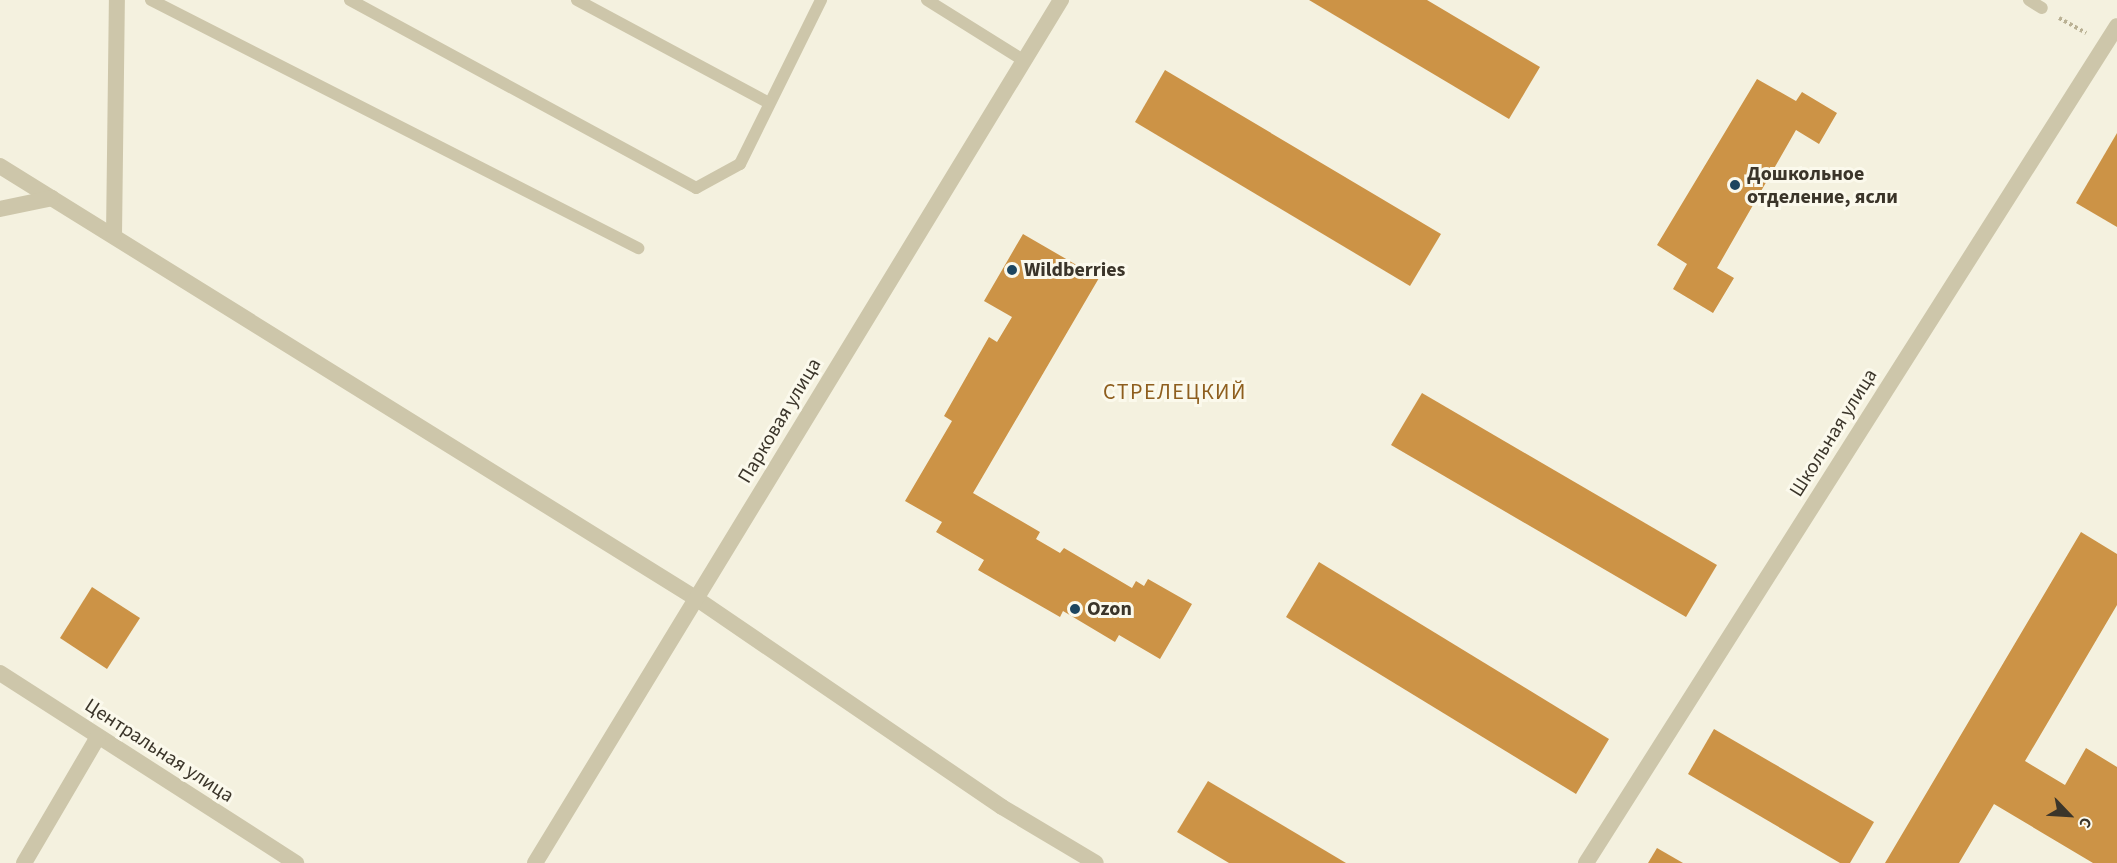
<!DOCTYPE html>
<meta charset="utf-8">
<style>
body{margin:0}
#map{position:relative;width:2117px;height:863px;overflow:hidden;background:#f4f1df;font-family:"Source Sans 3",sans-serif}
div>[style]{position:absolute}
.building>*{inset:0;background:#cc9346}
.path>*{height:4px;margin-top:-2px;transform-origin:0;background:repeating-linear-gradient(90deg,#bab194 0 3px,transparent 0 6px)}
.service>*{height:12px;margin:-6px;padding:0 6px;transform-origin:6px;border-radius:6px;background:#cdc6aa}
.minor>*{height:16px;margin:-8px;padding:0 8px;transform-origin:8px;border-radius:8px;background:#cdc6aa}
.dots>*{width:16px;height:16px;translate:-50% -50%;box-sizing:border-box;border:3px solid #fbf9ec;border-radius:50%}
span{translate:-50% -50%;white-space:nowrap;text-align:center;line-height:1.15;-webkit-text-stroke:6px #fbf9ec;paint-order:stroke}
.poi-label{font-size:20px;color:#3b352a;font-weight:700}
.left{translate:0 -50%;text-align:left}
.street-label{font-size:20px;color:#3b352a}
.quarter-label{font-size:22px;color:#8e5e1e;letter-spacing:1.5px}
.north{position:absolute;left:2039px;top:785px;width:60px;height:60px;-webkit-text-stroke:4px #fbf9ec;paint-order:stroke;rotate:115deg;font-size:16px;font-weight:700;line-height:24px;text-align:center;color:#3b352a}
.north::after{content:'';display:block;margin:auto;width:21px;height:27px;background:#3b352a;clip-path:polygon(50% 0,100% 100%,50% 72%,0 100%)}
</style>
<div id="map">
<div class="building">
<i style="clip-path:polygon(1309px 0,1427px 0,1540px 67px,1509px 119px)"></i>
<i style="clip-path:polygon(1165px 70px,1441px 234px,1410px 286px,1135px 122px)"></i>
<i style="clip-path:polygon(1757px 79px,1796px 101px,1802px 92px,1837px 113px,1819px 144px,1796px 130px,1717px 268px,1734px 278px,1713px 313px,1673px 289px,1687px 264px,1657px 245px)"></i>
<i style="clip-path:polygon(2117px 133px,2117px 227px,2076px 203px)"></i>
<i style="clip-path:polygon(1023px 234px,1099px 278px,973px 493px,1040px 532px,1036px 539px,1060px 553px,1064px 548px,1132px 588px,1136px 581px,1144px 586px,1148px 579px,1192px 604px,1160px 659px,1119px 635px,1115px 642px,1063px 611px,1060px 617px,978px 570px,984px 560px,936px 532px,942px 522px,905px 501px,952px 421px,944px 416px,989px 337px,997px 342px,1012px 317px,984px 301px)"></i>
<i style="clip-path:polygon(1422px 393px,1717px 565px,1686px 617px,1391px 445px)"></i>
<i style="clip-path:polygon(2081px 532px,2117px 554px,2117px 605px,2025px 761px,2065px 785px,2086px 748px,2117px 767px,2117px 863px,2093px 863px,1994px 804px,1959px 863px,1885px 863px)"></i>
<i style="clip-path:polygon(1319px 562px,1609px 739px,1576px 794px,1286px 617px)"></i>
<i style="clip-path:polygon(92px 587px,140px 618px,107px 669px,60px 638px)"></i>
<i style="clip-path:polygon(1714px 729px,1874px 822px,1850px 863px,1840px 863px,1688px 774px)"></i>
<i style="clip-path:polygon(1208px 781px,1346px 863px,1229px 863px,1177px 832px)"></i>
<i style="clip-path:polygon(1657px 848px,1683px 863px,1648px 863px)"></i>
</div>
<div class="path">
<i style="left:2059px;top:18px;width:31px;rotate:29deg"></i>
</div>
<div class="service">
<i style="left:151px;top:0;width:547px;rotate:26.99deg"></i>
<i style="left:350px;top:0;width:394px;rotate:28.5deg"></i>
<i style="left:696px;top:188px;width:50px;rotate:-28.6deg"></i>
<i style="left:740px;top:164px;width:183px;rotate:-63.7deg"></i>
<i style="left:577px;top:0;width:218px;rotate:28.2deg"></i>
<i style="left:927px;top:0;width:113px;rotate:32deg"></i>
<i style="left:2029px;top:0;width:15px;rotate:32deg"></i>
</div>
<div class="minor">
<i style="left:0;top:166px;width:821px;rotate:31.85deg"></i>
<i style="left:697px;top:599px;width:369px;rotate:34.3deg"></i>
<i style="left:1002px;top:807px;width:109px;rotate:30.8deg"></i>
<i style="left:0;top:209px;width:53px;rotate:-11.9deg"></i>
<i style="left:114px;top:236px;width:236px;rotate:-89.3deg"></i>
<i style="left:0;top:673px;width:352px;rotate:32.7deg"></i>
<i style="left:24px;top:863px;width:146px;rotate:-59.6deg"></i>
<i style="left:535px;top:863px;width:1011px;rotate:-58.64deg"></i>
<i style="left:1586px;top:863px;width:991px;rotate:-57.61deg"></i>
</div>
<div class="dots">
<i style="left:1735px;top:185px;background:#1d455f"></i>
<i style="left:1012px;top:270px;background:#1d455f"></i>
<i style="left:1075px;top:609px;background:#1d455f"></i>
</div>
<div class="poi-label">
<span class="left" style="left:1747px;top:186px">Дошкольное<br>отделение, ясли</span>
<span class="left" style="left:1024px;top:270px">Wildberries</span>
<span class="left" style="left:1087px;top:609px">Ozon</span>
</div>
<div class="street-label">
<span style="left:780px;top:421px;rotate:-59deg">Парковая улица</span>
<span style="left:1834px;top:433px;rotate:-58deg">Школьная улица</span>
<span style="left:159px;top:751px;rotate:33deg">Центральная улица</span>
</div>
<div class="quarter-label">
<span style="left:1175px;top:393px">СТРЕЛЕЦКИЙ</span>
</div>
<div class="north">С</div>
</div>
